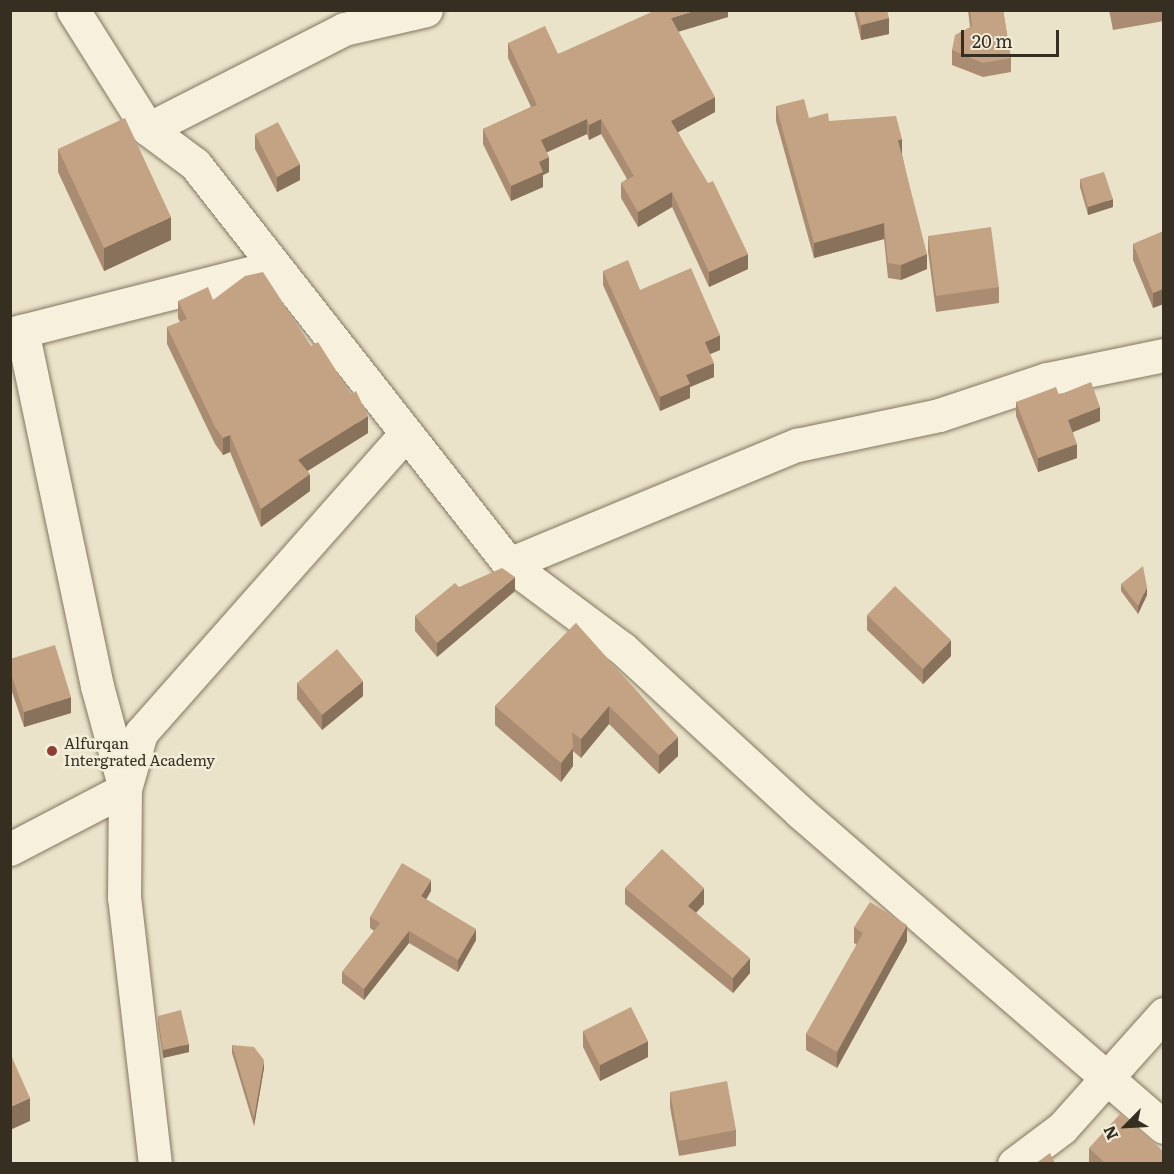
<!DOCTYPE html>
<style>
body{margin:0}
#map{position:relative;width:1174px;height:1174px;overflow:hidden;background:#eae3ca;font-family:Literata,serif}
div>[style]{position:absolute}
.roads{filter:drop-shadow(0 0 2px #857660) drop-shadow(0 0 2px #857660)}
.minor>*{height:33px;margin:-16.5px;padding:0 16.5px;transform-origin:16.5px;border-radius:16.5px;background:#f6f0dd}
.wall>*{inset:0;background:#a98c72}
.shaded-wall>*{inset:0;background:#89725c}
.building>*{inset:0;background:#c4a384}
.dots>*{width:16px;height:16px;translate:-50% -50%;box-sizing:border-box;border:3px solid #f2edd9;border-radius:50%}
span{translate:-50% -50%;white-space:nowrap;text-align:center;line-height:1.15;-webkit-text-stroke:5px #f2edd9;paint-order:stroke}
.poi-label{font-size:15px;color:#372e22}
.left{translate:0 -50%;text-align:left}
.frame{position:absolute;inset:0;border:12px solid #372e22;pointer-events:none}
.north{position:absolute;left:1096px;top:1096px;width:60px;height:60px;-webkit-text-stroke:4px #f2edd9;paint-order:stroke;rotate:246deg;font-size:16px;font-weight:700;line-height:24px;text-align:center;color:#372e22}
.north::after{content:'';display:block;margin:auto;width:21px;height:27px;background:#372e22;clip-path:polygon(50% 0,100% 100%,50% 72%,0 100%)}
.scale{position:absolute;left:961px;top:30px;width:98px;height:27px;box-sizing:border-box;border:3px solid #372e22;border-top:0;padding-left:8px;font-size:18px;line-height:21px;white-space:nowrap;color:#372e22;-webkit-text-stroke:4px #f2edd9;paint-order:stroke}
</style>
<div id="map">
<div class="roads">
<div class="minor">
<i style="left:73px;top:10px;width:141px;rotate:57.8deg"></i>
<i style="left:148px;top:129px;width:59px;rotate:36.7deg"></i>
<i style="left:195px;top:164px;width:509px;rotate:51.87deg"></i>
<i style="left:509px;top:564px;width:142px;rotate:36.7deg"></i>
<i style="left:623px;top:649px;width:241px;rotate:42.6deg"></i>
<i style="left:800px;top:812px;width:481px;rotate:40.9deg"></i>
<i style="left:148px;top:129px;width:220px;rotate:-27deg"></i>
<i style="left:344px;top:29px;width:84px;rotate:-13deg"></i>
<i style="left:10px;top:334px;width:271px;rotate:-14.3deg"></i>
<i style="left:509px;top:564px;width:312px;rotate:-22.5deg"></i>
<i style="left:797px;top:445px;width:145px;rotate:-11.9deg"></i>
<i style="left:939px;top:415px;width:114px;rotate:-18.4deg"></i>
<i style="left:1047px;top:379px;width:119px;rotate:-11.6deg"></i>
<i style="left:10px;top:849px;width:130px;rotate:-27.6deg"></i>
<i style="left:125px;top:789px;width:107px;rotate:-105.2deg"></i>
<i style="left:97px;top:686px;width:363px;rotate:-101.9deg"></i>
<i style="left:155px;top:1164px;width:268px;rotate:-96.6deg"></i>
<i style="left:124px;top:898px;width:109px;rotate:-89.5deg"></i>
<i style="left:125px;top:789px;width:58px;rotate:-74.1deg"></i>
<i style="left:141px;top:733px;width:397px;rotate:-48.5deg"></i>
<i style="left:1014px;top:1164px;width:60px;rotate:-36.9deg"></i>
<i style="left:1062px;top:1128px;width:153px;rotate:-48.2deg"></i>
</div>
</div>
<div class="wall">
<i style="clip-path:polygon(728px 10px,728px 17px,678px 31px,715px 112px,678px 132px,748px 269px,709px 287px,672px 207px,638px 227px,621px 198px,621px 183px,627px 179px,601px 134px,589px 140px,587px 134px,547px 152px,549px 172px,543px 175px,543px 187px,511px 201px,483px 144px,483px 129px,531px 107px,508px 58px,508px 43px,558px 54px)"></i>
<i style="clip-path:polygon(854px 10px,887px 10px,889px 34px,861px 40px)"></i>
<i style="clip-path:polygon(968px 10px,1003px 10px,1011px 58px,1011px 72px,983px 77px,952px 65px,952px 50px,970px 27px)"></i>
<i style="clip-path:polygon(1109px 10px,1164px 10px,1164px 21px,1113px 30px)"></i>
<i style="clip-path:polygon(776px 106px,809px 118px,829px 121px,902px 154px,927px 269px,901px 280px,888px 278px,884px 239px,814px 258px,776px 121px)"></i>
<i style="clip-path:polygon(255px 134px,300px 180px,277px 192px,255px 149px)"></i>
<i style="clip-path:polygon(58px 149px,171px 240px,104px 271px,58px 172px)"></i>
<i style="clip-path:polygon(1080px 179px,1113px 207px,1088px 215px,1080px 187px)"></i>
<i style="clip-path:polygon(1164px 231px,1153px 308px,1133px 260px,1133px 244px)"></i>
<i style="clip-path:polygon(928px 236px,999px 287px,999px 303px,936px 312px,928px 251px)"></i>
<i style="clip-path:polygon(603px 271px,640px 290px,720px 350px,710px 354px,714px 377px,690px 387px,690px 398px,660px 411px,603px 285px)"></i>
<i style="clip-path:polygon(213px 300px,368px 433px,307px 471px,310px 491px,261px 527px,230px 452px,223px 455px,215px 444px,167px 344px,167px 327px,180px 322px,178px 318px,178px 301px)"></i>
<i style="clip-path:polygon(1059px 395px,1100px 421px,1073px 432px,1077px 458px,1038px 472px,1016px 416px,1016px 402px)"></i>
<i style="clip-path:polygon(1121px 584px,1147px 595px,1138px 614px,1121px 591px)"></i>
<i style="clip-path:polygon(459px 587px,515px 591px,437px 657px,415px 631px,415px 616px)"></i>
<i style="clip-path:polygon(867px 615px,951px 656px,923px 684px,867px 630px)"></i>
<i style="clip-path:polygon(576px 623px,678px 756px,659px 774px,609px 724px,581px 758px,573px 751px,573px 766px,561px 782px,495px 725px,495px 706px)"></i>
<i style="clip-path:polygon(10px 659px,71px 713px,24px 727px,10px 686px)"></i>
<i style="clip-path:polygon(297px 683px,363px 696px,322px 730px,297px 699px)"></i>
<i style="clip-path:polygon(625px 888px,704px 904px,696px 913px,750px 973px,733px 993px,625px 904px)"></i>
<i style="clip-path:polygon(431px 891px,426px 899px,476px 940px,458px 972px,409px 943px,364px 1000px,342px 983px,342px 972px,374px 931px,370px 928px,370px 917px)"></i>
<i style="clip-path:polygon(854px 927px,907px 941px,837px 1068px,806px 1050px,806px 1034px,857px 945px,854px 943px)"></i>
<i style="clip-path:polygon(158px 1016px,189px 1052px,163px 1058px,158px 1024px)"></i>
<i style="clip-path:polygon(583px 1031px,648px 1057px,600px 1081px,583px 1047px)"></i>
<i style="clip-path:polygon(232px 1045px,264px 1068px,254px 1126px,232px 1053px)"></i>
<i style="clip-path:polygon(670px 1092px,736px 1130px,736px 1146px,679px 1156px,670px 1107px)"></i>
<i style="clip-path:polygon(1089px 1148px,1164px 1164px,1089px 1164px)"></i>
</div>
<div class="shaded-wall">
<i style="clip-path:polygon(697px 10px,728px 10px,728px 17px,671px 34px,671px 18px)"></i>
<i style="clip-path:polygon(889px 18px,889px 34px,861px 40px,861px 25px)"></i>
<i style="clip-path:polygon(715px 97px,715px 112px,671px 136px,671px 121px)"></i>
<i style="clip-path:polygon(587px 119px,587px 134px,541px 155px,541px 140px)"></i>
<i style="clip-path:polygon(601px 119px,601px 134px,589px 140px,589px 125px)"></i>
<i style="clip-path:polygon(902px 139px,902px 154px,898px 155px,898px 140px)"></i>
<i style="clip-path:polygon(549px 157px,549px 172px,543px 175px,543px 187px,511px 201px,511px 186px,539px 162px)"></i>
<i style="clip-path:polygon(300px 164px,300px 180px,277px 192px,277px 177px)"></i>
<i style="clip-path:polygon(672px 192px,672px 207px,638px 227px,638px 212px)"></i>
<i style="clip-path:polygon(1113px 199px,1113px 207px,1088px 215px,1088px 207px)"></i>
<i style="clip-path:polygon(171px 217px,171px 240px,104px 271px,104px 248px)"></i>
<i style="clip-path:polygon(884px 223px,884px 239px,814px 258px,814px 243px)"></i>
<i style="clip-path:polygon(748px 254px,748px 269px,709px 287px,709px 272px)"></i>
<i style="clip-path:polygon(927px 254px,927px 269px,901px 280px,901px 265px)"></i>
<i style="clip-path:polygon(1164px 288px,1164px 304px,1153px 308px,1153px 293px)"></i>
<i style="clip-path:polygon(720px 335px,720px 350px,705px 356px,705px 342px)"></i>
<i style="clip-path:polygon(714px 363px,714px 377px,690px 387px,690px 398px,660px 411px,660px 397px,686px 375px)"></i>
<i style="clip-path:polygon(1100px 407px,1100px 421px,1068px 434px,1068px 420px)"></i>
<i style="clip-path:polygon(368px 416px,368px 433px,298px 477px,298px 460px)"></i>
<i style="clip-path:polygon(230px 435px,230px 452px,223px 455px,223px 438px)"></i>
<i style="clip-path:polygon(1077px 444px,1077px 458px,1038px 472px,1038px 458px)"></i>
<i style="clip-path:polygon(310px 474px,310px 491px,261px 527px,261px 509px)"></i>
<i style="clip-path:polygon(515px 577px,515px 591px,437px 657px,437px 643px)"></i>
<i style="clip-path:polygon(1147px 587px,1147px 595px,1138px 614px,1138px 606px)"></i>
<i style="clip-path:polygon(951px 640px,951px 656px,923px 684px,923px 669px)"></i>
<i style="clip-path:polygon(363px 681px,363px 696px,322px 730px,322px 715px)"></i>
<i style="clip-path:polygon(71px 697px,71px 713px,24px 727px,24px 712px)"></i>
<i style="clip-path:polygon(609px 706px,609px 724px,581px 758px,581px 739px)"></i>
<i style="clip-path:polygon(678px 737px,678px 756px,659px 774px,659px 755px)"></i>
<i style="clip-path:polygon(573px 748px,573px 766px,561px 782px,561px 763px)"></i>
<i style="clip-path:polygon(431px 880px,431px 891px,421px 908px,421px 896px)"></i>
<i style="clip-path:polygon(704px 888px,704px 904px,688px 921px,688px 906px)"></i>
<i style="clip-path:polygon(907px 925px,907px 941px,837px 1068px,837px 1052px)"></i>
<i style="clip-path:polygon(476px 929px,476px 940px,458px 972px,458px 960px)"></i>
<i style="clip-path:polygon(409px 931px,409px 943px,364px 1000px,364px 989px)"></i>
<i style="clip-path:polygon(750px 958px,750px 973px,733px 993px,733px 978px)"></i>
<i style="clip-path:polygon(648px 1041px,648px 1057px,600px 1081px,600px 1065px)"></i>
<i style="clip-path:polygon(189px 1044px,189px 1052px,163px 1058px,163px 1050px)"></i>
<i style="clip-path:polygon(264px 1060px,264px 1068px,254px 1126px,254px 1118px)"></i>
<i style="clip-path:polygon(30px 1098px,30px 1121px,10px 1130px,10px 1107px)"></i>
</div>
<div class="building">
<i style="clip-path:polygon(656px 10px,697px 10px,671px 18px,715px 97px,671px 121px,708px 183px,713px 181px,748px 254px,709px 272px,672px 192px,638px 212px,621px 183px,634px 176px,601px 119px,589px 125px,587px 119px,541px 140px,549px 157px,539px 162px,543px 172px,511px 186px,483px 129px,537px 105px,508px 43px,545px 26px,558px 54px)"></i>
<i style="clip-path:polygon(857px 10px,887px 10px,889px 18px,861px 25px)"></i>
<i style="clip-path:polygon(970px 10px,1003px 10px,1011px 58px,983px 63px,952px 50px,955px 35px,972px 26px)"></i>
<i style="clip-path:polygon(804px 99px,809px 118px,828px 113px,829px 121px,896px 116px,902px 139px,898px 140px,927px 254px,901px 265px,888px 263px,884px 223px,814px 243px,776px 106px)"></i>
<i style="clip-path:polygon(125px 118px,171px 217px,104px 248px,58px 149px)"></i>
<i style="clip-path:polygon(278px 122px,300px 164px,277px 177px,255px 134px)"></i>
<i style="clip-path:polygon(1104px 172px,1113px 199px,1088px 207px,1080px 179px)"></i>
<i style="clip-path:polygon(991px 227px,999px 287px,936px 296px,928px 236px)"></i>
<i style="clip-path:polygon(1164px 231px,1164px 288px,1153px 293px,1133px 244px)"></i>
<i style="clip-path:polygon(628px 260px,640px 290px,691px 268px,720px 335px,705px 342px,714px 363px,686px 375px,690px 384px,660px 397px,603px 271px)"></i>
<i style="clip-path:polygon(263px 272px,311px 346px,318px 342px,351px 394px,356px 391px,368px 416px,298px 460px,310px 474px,261px 509px,230px 435px,223px 438px,215px 427px,167px 327px,187px 319px,178px 301px,208px 287px,213px 300px,245px 276px)"></i>
<i style="clip-path:polygon(1091px 382px,1100px 407px,1068px 420px,1077px 444px,1038px 458px,1016px 402px,1056px 387px,1059px 395px)"></i>
<i style="clip-path:polygon(1143px 566px,1147px 587px,1138px 606px,1121px 584px)"></i>
<i style="clip-path:polygon(502px 568px,515px 577px,437px 643px,415px 616px,455px 583px,459px 587px)"></i>
<i style="clip-path:polygon(895px 586px,951px 640px,923px 669px,867px 615px)"></i>
<i style="clip-path:polygon(576px 623px,678px 737px,659px 755px,609px 706px,581px 739px,572px 732px,573px 748px,561px 763px,495px 706px)"></i>
<i style="clip-path:polygon(55px 645px,71px 697px,24px 712px,10px 671px,10px 659px)"></i>
<i style="clip-path:polygon(337px 649px,363px 681px,322px 715px,297px 683px)"></i>
<i style="clip-path:polygon(662px 849px,704px 888px,688px 906px,750px 958px,733px 978px,625px 888px)"></i>
<i style="clip-path:polygon(402px 863px,431px 880px,421px 896px,476px 929px,458px 960px,409px 931px,364px 989px,342px 972px,380px 923px,370px 917px)"></i>
<i style="clip-path:polygon(870px 902px,907px 925px,837px 1052px,806px 1034px,863px 933px,854px 927px)"></i>
<i style="clip-path:polygon(631px 1007px,648px 1041px,600px 1065px,583px 1031px)"></i>
<i style="clip-path:polygon(181px 1010px,189px 1044px,163px 1050px,158px 1016px)"></i>
<i style="clip-path:polygon(232px 1045px,254px 1047px,264px 1060px,254px 1118px)"></i>
<i style="clip-path:polygon(10px 1053px,30px 1098px,10px 1107px)"></i>
<i style="clip-path:polygon(727px 1081px,736px 1130px,679px 1141px,670px 1092px)"></i>
<i style="clip-path:polygon(1121px 1113px,1164px 1152px,1164px 1164px,1106px 1164px,1089px 1148px)"></i>
<i style="clip-path:polygon(1050px 1153px,1055px 1164px,1035px 1164px)"></i>
</div>
<div class="dots">
<i style="left:52px;top:751px;background:#8d3d37"></i>
</div>
<div class="poi-label">
<span class="left" style="left:64px;top:751px">Alfurqan<br>Intergrated Academy</span>
</div>
<div class="frame"></div>
<div class="north">N</div>
<div class="scale">20 m</div>
</div>
